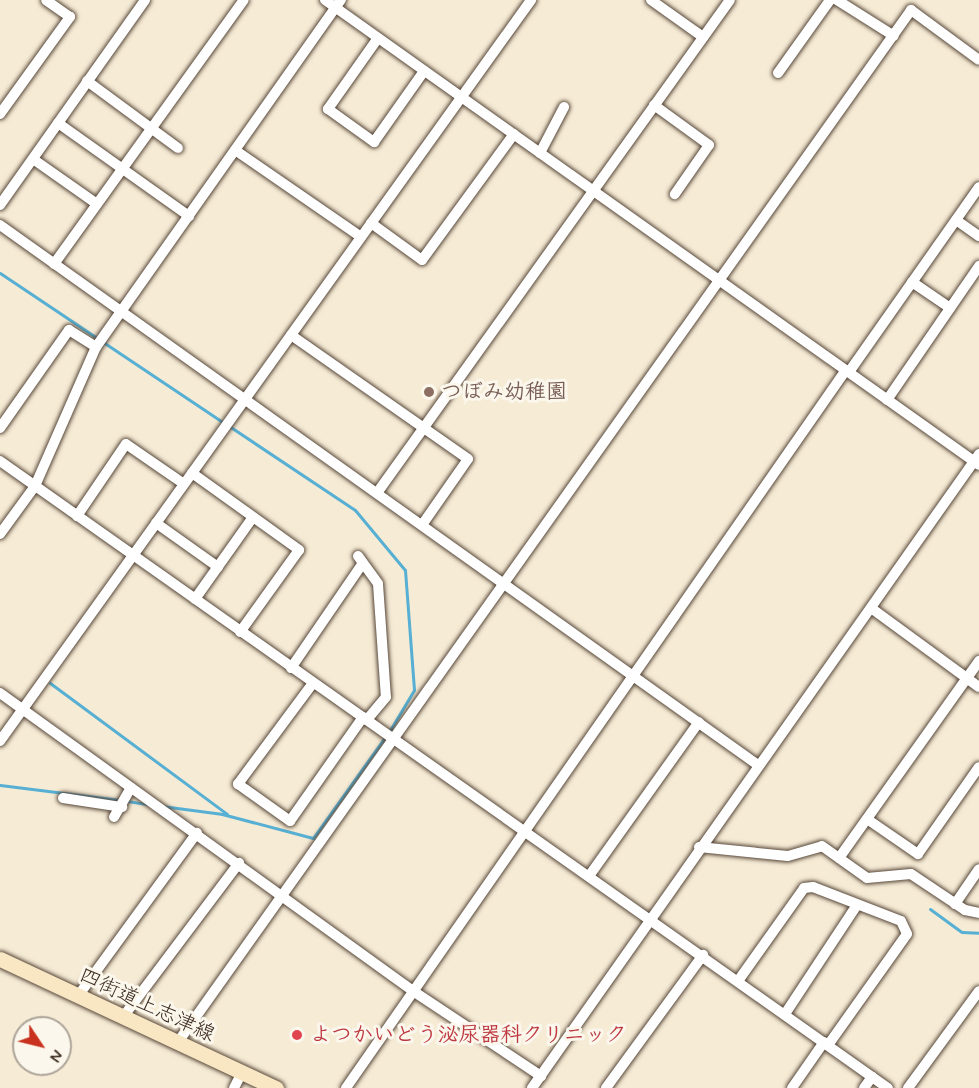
<!DOCTYPE html>
<meta charset="utf-8">
<style>
body{margin:0}
#map{position:relative;width:979px;height:1088px;overflow:hidden;background:#f6ebd5;font-family:Mynerve,"Klee One",sans-serif}
div>[style]{position:absolute}
.stream>*{height:3px;margin:-1.5px;padding:0 1.5px;transform-origin:1.5px;border-radius:1.5px;background:#57b0d4}
.roads{filter:drop-shadow(0 0 2px #574739) drop-shadow(0 0 2px #574739)}
.street>*{height:10px;margin:-5px;padding:0 5px;transform-origin:5px;border-radius:5px;background:#fff}
.secondary>*{height:15px;margin:-7.5px;padding:0 7.5px;transform-origin:7.5px;border-radius:7.5px;background:#f9e7c3}
.dots>*{width:16px;height:16px;translate:-50% -50%;box-sizing:border-box;border:3px solid #fbf7ec;border-radius:50%}
span{translate:-50% -50%;white-space:nowrap;text-align:center;line-height:1.15;-webkit-text-stroke:6px #fbf7ec;paint-order:stroke}
.education-label{font-size:21px;color:#785e54;font-weight:700}
.left{translate:0 -50%;text-align:left}
.street-label{font-size:21px;color:#3b2a1e}
.health-label{font-size:21px;color:#be3a42;font-weight:700}
.north{position:absolute;left:12px;top:1016px;width:60px;height:60px;box-sizing:border-box;background:#fbf7ec;border:2px solid #aea59a;border-radius:50%;rotate:125deg;font-size:16px;font-weight:700;line-height:24px;text-align:center;color:#3b2a1e}
.north::after{content:'';display:block;margin:auto;width:21px;height:27px;background:#c8321e;clip-path:polygon(50% 0,100% 100%,50% 72%,0 100%)}
</style>
<div id="map">
<div class="stream">
<i style="left:0;top:273px;width:270px;rotate:33.8deg"></i>
<i style="left:229px;top:426px;width:151px;rotate:33.7deg"></i>
<i style="left:355px;top:510px;width:78px;rotate:50.2deg"></i>
<i style="left:405px;top:570px;width:120px;rotate:85.7deg"></i>
<i style="left:414px;top:690px;width:49px;rotate:120.8deg"></i>
<i style="left:50px;top:683px;width:220px;rotate:36.5deg"></i>
<i style="left:0;top:785px;width:121px;rotate:7.1deg"></i>
<i style="left:127px;top:801px;width:20px;rotate:9deg"></i>
<i style="left:162px;top:806px;width:61px;rotate:7.6deg"></i>
<i style="left:222px;top:814px;width:94px;rotate:14.8deg"></i>
<i style="left:313px;top:838px;width:124px;rotate:-54.5deg"></i>
<i style="left:930px;top:909px;width:39px;rotate:36deg"></i>
<i style="left:962px;top:932px;width:17px;rotate:3deg"></i>
</div>
<div class="roads">
<div class="street">
<i style="left:325px;top:0;width:802px;rotate:35.41deg"></i>
<i style="left:651px;top:0;width:64px;rotate:35.4deg"></i>
<i style="left:837px;top:0;width:67px;rotate:32.3deg"></i>
<i style="left:378px;top:38px;width:87px;rotate:125.2deg"></i>
<i style="left:328px;top:109px;width:57px;rotate:35.7deg"></i>
<i style="left:374px;top:142px;width:87px;rotate:-54.8deg"></i>
<i style="left:778px;top:73px;width:90px;rotate:-54.5deg"></i>
<i style="left:87px;top:81px;width:113px;rotate:36.4deg"></i>
<i style="left:654px;top:105px;width:68px;rotate:36deg"></i>
<i style="left:709px;top:145px;width:60px;rotate:124.8deg"></i>
<i style="left:0;top:114px;width:120px;rotate:-54.2deg"></i>
<i style="left:70px;top:17px;width:29px;rotate:-145deg"></i>
<i style="left:58px;top:123px;width:161px;rotate:35.4deg"></i>
<i style="left:235px;top:150px;width:153px;rotate:34.6deg"></i>
<i style="left:540px;top:153px;width:52px;rotate:-62.4deg"></i>
<i style="left:33px;top:159px;width:78px;rotate:35.1deg"></i>
<i style="left:0;top:205px;width:251px;rotate:-54.7deg"></i>
<i style="left:956px;top:220px;width:28px;rotate:35deg"></i>
<i style="left:371px;top:223px;width:63px;rotate:36deg"></i>
<i style="left:422px;top:260px;width:156px;rotate:-53.9deg"></i>
<i style="left:0;top:225px;width:931px;rotate:35.47deg"></i>
<i style="left:54px;top:264px;width:325px;rotate:-54.3deg"></i>
<i style="left:912px;top:282px;width:46px;rotate:34.4deg"></i>
<i style="left:291px;top:335px;width:216px;rotate:35deg"></i>
<i style="left:468px;top:459px;width:80px;rotate:124.9deg"></i>
<i style="left:849px;top:372px;width:226px;rotate:-54.9deg"></i>
<i style="left:887px;top:400px;width:163px;rotate:-55.5deg"></i>
<i style="left:0;top:428px;width:120px;rotate:-54.9deg"></i>
<i style="left:69px;top:330px;width:32px;rotate:32deg"></i>
<i style="left:0;top:461px;width:1087px;rotate:35.23deg"></i>
<i style="left:192px;top:473px;width:132px;rotate:35.7deg"></i>
<i style="left:299px;top:550px;width:101px;rotate:125.7deg"></i>
<i style="left:377px;top:493px;width:606px;rotate:-54.4deg"></i>
<i style="left:77px;top:516px;width:87px;rotate:-55.8deg"></i>
<i style="left:126px;top:444px;width:70px;rotate:34.6deg"></i>
<i style="left:156px;top:523px;width:76px;rotate:35.4deg"></i>
<i style="left:0;top:534px;width:59px;rotate:-53.9deg"></i>
<i style="left:35px;top:486px;width:152px;rotate:-66.3deg"></i>
<i style="left:96px;top:347px;width:425px;rotate:-54.8deg"></i>
<i style="left:358px;top:556px;width:34px;rotate:54deg"></i>
<i style="left:378px;top:584px;width:113px;rotate:86deg"></i>
<i style="left:386px;top:697px;width:30px;rotate:130deg"></i>
<i style="left:195px;top:599px;width:100px;rotate:-54.7deg"></i>
<i style="left:871px;top:608px;width:134px;rotate:36.2deg"></i>
<i style="left:291px;top:668px;width:127px;rotate:-55.6deg"></i>
<i style="left:313px;top:683px;width:126px;rotate:126.6deg"></i>
<i style="left:238px;top:784px;width:64px;rotate:35.4deg"></i>
<i style="left:290px;top:821px;width:127px;rotate:-54.9deg"></i>
<i style="left:0;top:693px;width:509px;rotate:35.81deg"></i>
<i style="left:413px;top:991px;width:154px;rotate:33.6deg"></i>
<i style="left:0;top:741px;width:912px;rotate:-54.37deg"></i>
<i style="left:63px;top:798px;width:60px;rotate:8.7deg"></i>
<i style="left:114px;top:817px;width:34px;rotate:-60deg"></i>
<i style="left:867px;top:819px;width:62px;rotate:34.5deg"></i>
<i style="left:918px;top:854px;width:106px;rotate:-55deg"></i>
<i style="left:699px;top:847px;width:89px;rotate:5.8deg"></i>
<i style="left:788px;top:856px;width:35px;rotate:-16deg"></i>
<i style="left:822px;top:846px;width:55px;rotate:35.4deg"></i>
<i style="left:867px;top:878px;width:44px;rotate:-5.2deg"></i>
<i style="left:911px;top:874px;width:65px;rotate:33.7deg"></i>
<i style="left:965px;top:910px;width:14px;rotate:12deg"></i>
<i style="left:839px;top:858px;width:242px;rotate:-54.6deg"></i>
<i style="left:589px;top:876px;width:189px;rotate:-54.5deg"></i>
<i style="left:955px;top:904px;width:42px;rotate:-55.6deg"></i>
<i style="left:738px;top:981px;width:114px;rotate:-54.6deg"></i>
<i style="left:804px;top:888px;width:9px;rotate:-6deg"></i>
<i style="left:813px;top:887px;width:94px;rotate:21.1deg"></i>
<i style="left:901px;top:921px;width:14px;rotate:65deg"></i>
<i style="left:907px;top:934px;width:136px;rotate:125.4deg"></i>
<i style="left:78px;top:996px;width:202px;rotate:-53.9deg"></i>
<i style="left:785px;top:1014px;width:131px;rotate:-56.6deg"></i>
<i style="left:123px;top:1017px;width:193px;rotate:-53deg"></i>
<i style="left:178px;top:1042px;width:1266px;rotate:-54.61deg"></i>
<i style="left:911px;top:10px;width:84px;rotate:36.3deg"></i>
<i style="left:234px;top:1088px;width:18px;rotate:-63deg"></i>
<i style="left:346px;top:1088px;width:875px;rotate:-55.15deg"></i>
<i style="left:532px;top:1088px;width:776px;rotate:-54.81deg"></i>
<i style="left:606px;top:1088px;width:165px;rotate:-53.9deg"></i>
<i style="left:792px;top:1088px;width:56px;rotate:-55.2deg"></i>
<i style="left:864px;top:1088px;width:14px;rotate:-54deg"></i>
<i style="left:908px;top:1088px;width:120px;rotate:-53.8deg"></i>
</div>
<div class="secondary">
<i style="left:0;top:959px;width:305px;rotate:25.1deg"></i>
</div>
</div>
<div class="dots">
<i style="left:429px;top:392px;background:#8d6e63"></i>
<i style="left:297px;top:1035px;background:#e0444e"></i>
</div>
<div class="education-label">
<span class="left" style="left:441px;top:392px">つぼみ幼稚園</span>
</div>
<div class="street-label">
<span style="left:147px;top:1005px;rotate:25deg">四街道上志津線</span>
</div>
<div class="health-label">
<span class="left" style="left:310px;top:1035px">よつかいどう泌尿器科クリニック</span>
</div>
<div class="north">N</div>
</div>
